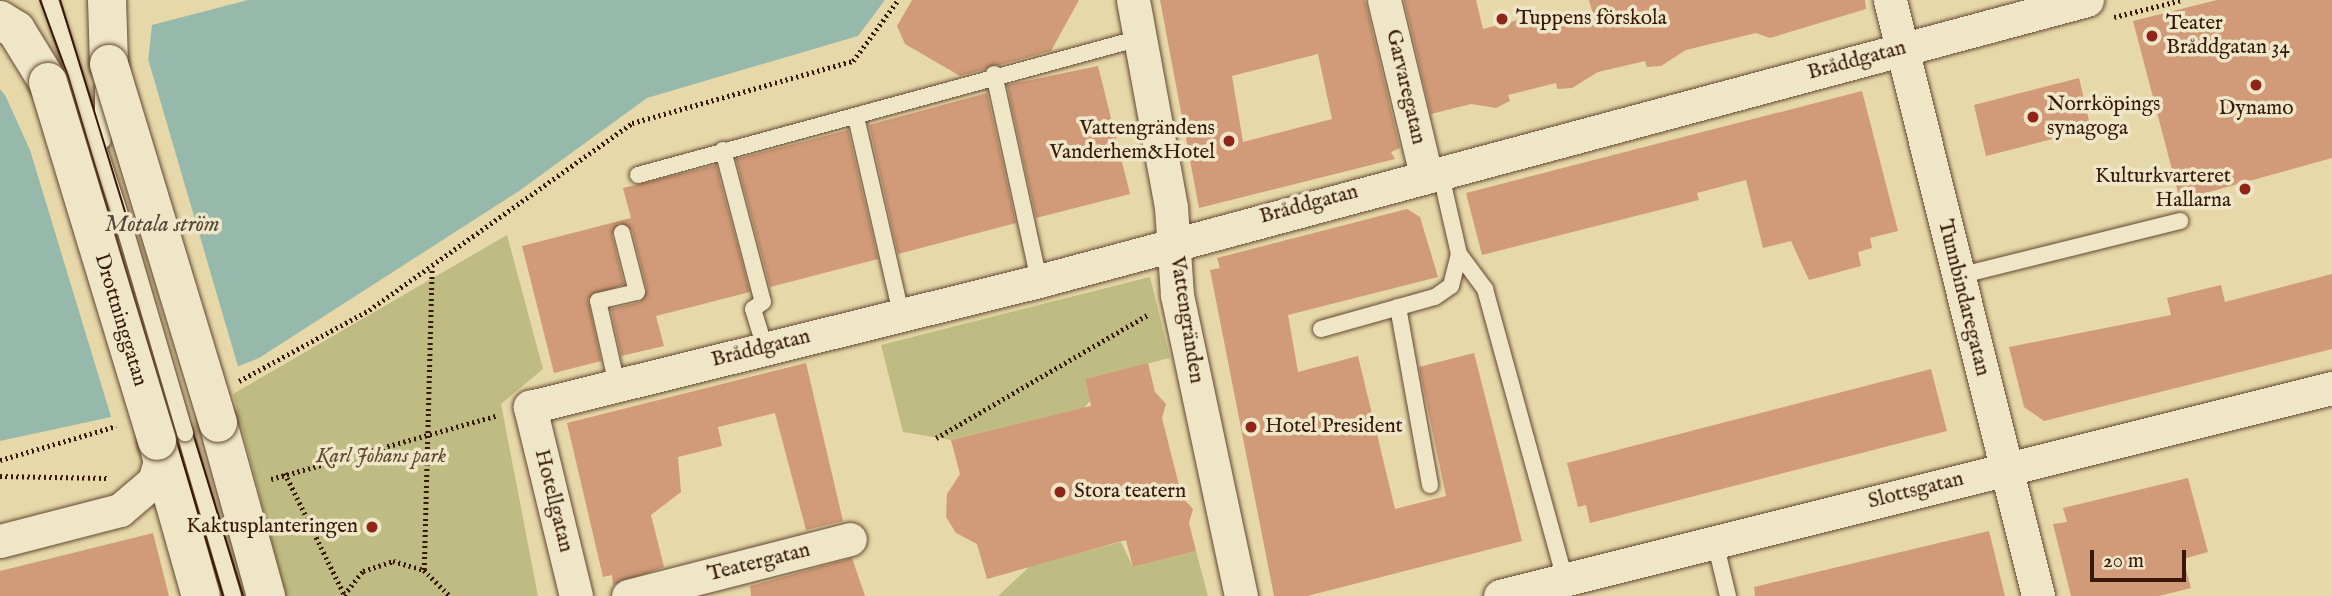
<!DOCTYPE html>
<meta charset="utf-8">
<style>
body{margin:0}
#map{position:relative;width:2332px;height:596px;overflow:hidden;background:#e7d8a9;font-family:"IM FELL English",serif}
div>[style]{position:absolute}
.green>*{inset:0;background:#bebc82}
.water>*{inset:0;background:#97b9ab}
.pier>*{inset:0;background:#e7d8a9}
.building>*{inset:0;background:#d19a78}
.path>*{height:4.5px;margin-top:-2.25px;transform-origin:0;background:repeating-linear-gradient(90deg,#37180a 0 2px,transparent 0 5.5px)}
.roads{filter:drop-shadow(0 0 2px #634832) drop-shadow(0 0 2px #634832)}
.lane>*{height:16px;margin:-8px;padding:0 8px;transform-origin:8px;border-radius:8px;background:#efe6c7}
.street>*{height:33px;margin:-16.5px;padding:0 16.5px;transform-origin:16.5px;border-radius:16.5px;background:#efe6c7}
.secondary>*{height:38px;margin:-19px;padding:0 19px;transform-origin:19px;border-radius:19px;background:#efe6c7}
.tram>*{height:2px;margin:-1px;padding:0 1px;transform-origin:1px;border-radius:1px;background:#37180a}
.bridges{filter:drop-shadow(0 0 2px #634832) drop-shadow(0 0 2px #634832)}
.lane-bridge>*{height:16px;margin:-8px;padding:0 8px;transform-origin:8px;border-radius:8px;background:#efe6c7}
.secondary-bridge>*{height:38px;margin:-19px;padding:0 19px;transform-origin:19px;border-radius:19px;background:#efe6c7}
.dots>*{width:19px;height:19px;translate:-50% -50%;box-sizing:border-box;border:4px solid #efe6c7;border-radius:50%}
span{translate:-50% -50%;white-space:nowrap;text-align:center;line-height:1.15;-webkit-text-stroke:7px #efe6c7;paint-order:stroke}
.poi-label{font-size:21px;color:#37180a}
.left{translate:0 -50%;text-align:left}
.right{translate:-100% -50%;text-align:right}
.street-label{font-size:21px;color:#37180a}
.park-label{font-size:21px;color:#60492e;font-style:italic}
.water-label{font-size:23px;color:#54483a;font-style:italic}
.scale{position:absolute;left:2090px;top:550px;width:96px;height:32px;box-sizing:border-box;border:4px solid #37180a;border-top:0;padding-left:9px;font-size:21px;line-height:24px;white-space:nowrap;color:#37180a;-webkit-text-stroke:5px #efe6c7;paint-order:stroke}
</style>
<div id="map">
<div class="green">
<i style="clip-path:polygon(507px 235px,543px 369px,501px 404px,538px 596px,286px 596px,233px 394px)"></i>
<i style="clip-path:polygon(1150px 277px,1170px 358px,1085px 379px,1090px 401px,1084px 408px,951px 440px,903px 432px,881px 345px)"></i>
<i style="clip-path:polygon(1121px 542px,1133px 567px,1196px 551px,1208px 596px,998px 596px,1030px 566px)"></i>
</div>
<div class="water">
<i style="clip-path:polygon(248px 0,885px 0,858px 36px,647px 98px,519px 191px,259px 358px,111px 417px,0 441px,0 89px,11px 103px,148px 61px,152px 25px)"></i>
</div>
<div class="pier">
<i style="clip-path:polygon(146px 52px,239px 370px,112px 420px,30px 150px,5px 95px,12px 99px,144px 59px)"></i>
</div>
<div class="building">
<i style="clip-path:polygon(912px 0,1079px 0,1051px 51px,960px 76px,905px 44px,897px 26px)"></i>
<i style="clip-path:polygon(evenodd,1160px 0,1365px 0,1400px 148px,1391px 152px,1395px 159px,1199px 208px,1160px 0,1318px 54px,1332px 119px,1243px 142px,1232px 76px,1318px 54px)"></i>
<i style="clip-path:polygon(1404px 0,1476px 0,1483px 29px,1530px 17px,1532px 27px,1592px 11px,1589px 0,1865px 0,1866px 9px,1770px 38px,1756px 33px,1686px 50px,1661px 66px,1647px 67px,1645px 61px,1598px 72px,1572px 88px,1557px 89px,1556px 83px,1508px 95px,1510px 101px,1496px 108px,1471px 104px,1431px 114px)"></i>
<i style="clip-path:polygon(2217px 0,2332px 0,2332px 158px,2180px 200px,2133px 21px)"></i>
<i style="clip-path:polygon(1098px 66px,1130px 194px,1036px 218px,1007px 85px)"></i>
<i style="clip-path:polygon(2079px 78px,2091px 129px,1986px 156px,1974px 105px)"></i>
<i style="clip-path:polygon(1862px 91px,1898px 231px,1870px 238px,1872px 248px,1858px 252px,1861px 266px,1809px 280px,1791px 241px,1763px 248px,1746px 180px,1697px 193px,1699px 200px,1482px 255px,1466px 193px)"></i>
<i style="clip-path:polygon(987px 93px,1016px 223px,898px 254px,869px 125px)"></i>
<i style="clip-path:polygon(848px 130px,878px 259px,770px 287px,736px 159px)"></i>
<i style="clip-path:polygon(716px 165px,750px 292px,656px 316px,664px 346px,621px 356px,611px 309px,640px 302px,647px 290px,632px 230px,619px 223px,612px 235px,624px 284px,588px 299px,601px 361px,554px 373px,522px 246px,631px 218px,623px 188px)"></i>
<i style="clip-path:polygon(1407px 209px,1420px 217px,1438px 277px,1288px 315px,1298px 372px,1358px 356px,1395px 509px,1446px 496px,1419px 367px,1474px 353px,1522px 541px,1307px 596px,1274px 596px,1210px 270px,1220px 268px,1217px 258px)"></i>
<i style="clip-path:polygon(2332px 274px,2332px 349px,2044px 421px,2024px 407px,2009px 347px,2171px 315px,2167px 298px,2221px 285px,2225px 302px)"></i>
<i style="clip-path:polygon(806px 363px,843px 521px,806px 530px,775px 413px,718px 427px,722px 446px,678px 457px,681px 492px,651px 515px,664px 567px,613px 585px,612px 575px,603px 577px,567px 423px)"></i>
<i style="clip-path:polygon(1148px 363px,1155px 392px,1166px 404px,1162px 418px,1182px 497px,1193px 509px,1189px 523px,1196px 551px,1133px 567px,1126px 540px,987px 579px,977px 544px,956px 533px,946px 517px,947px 494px,960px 474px,951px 440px,1091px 406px,1085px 379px)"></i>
<i style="clip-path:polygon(1931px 369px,1947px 431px,1590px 523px,1586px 505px,1578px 507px,1567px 463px)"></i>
<i style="clip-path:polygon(2188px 478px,2208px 552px,2183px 559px,2191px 588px,2159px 596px,2071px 596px,2053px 524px,2067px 522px,2063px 508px)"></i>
<i style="clip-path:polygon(1989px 531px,2005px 596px,1755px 596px,1754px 587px)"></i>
<i style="clip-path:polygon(153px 533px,169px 596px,0 596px,0 571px)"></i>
<i style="clip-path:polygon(852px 558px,865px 596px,751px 596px,750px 586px)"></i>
</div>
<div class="path">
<i style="left:2114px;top:17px;width:70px;rotate:-14deg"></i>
<i style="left:239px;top:381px;width:148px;rotate:-28.6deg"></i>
<i style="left:369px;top:310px;width:323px;rotate:-35.4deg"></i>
<i style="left:632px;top:123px;width:230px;rotate:-15.7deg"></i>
<i style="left:853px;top:61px;width:76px;rotate:-53.6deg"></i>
<i style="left:936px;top:438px;width:244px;rotate:-30.2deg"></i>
<i style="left:0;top:460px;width:121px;rotate:-16.3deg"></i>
<i style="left:285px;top:473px;width:135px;rotate:64deg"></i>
<i style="left:0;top:476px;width:107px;rotate:1.1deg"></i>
<i style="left:271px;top:479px;width:236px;rotate:-15.7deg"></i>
<i style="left:424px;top:570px;width:301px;rotate:-88.5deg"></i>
<i style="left:344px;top:595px;width:31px;rotate:-52deg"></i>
<i style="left:363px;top:571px;width:32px;rotate:-18deg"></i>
<i style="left:393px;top:561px;width:32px;rotate:16deg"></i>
<i style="left:424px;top:570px;width:37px;rotate:45deg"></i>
</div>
<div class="roads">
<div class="lane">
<i style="left:50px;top:0;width:241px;rotate:71.9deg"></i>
<i style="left:994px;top:74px;width:212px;rotate:77.7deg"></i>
<i style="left:103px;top:89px;width:51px;rotate:90deg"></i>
<i style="left:856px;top:117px;width:202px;rotate:77.1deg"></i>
<i style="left:723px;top:150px;width:157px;rotate:75.3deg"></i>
<i style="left:763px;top:302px;width:12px;rotate:145deg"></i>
<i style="left:753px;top:309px;width:41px;rotate:72.9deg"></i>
<i style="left:638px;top:175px;width:520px;rotate:-15.26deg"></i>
<i style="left:1459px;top:254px;width:44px;rotate:53.4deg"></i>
<i style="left:1485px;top:289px;width:302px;rotate:74.6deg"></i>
<i style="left:1958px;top:276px;width:229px;rotate:-13.9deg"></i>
<i style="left:1398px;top:307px;width:181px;rotate:79.8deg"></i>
<i style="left:1321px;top:329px;width:118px;rotate:-15.7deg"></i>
<i style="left:1435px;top:297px;width:19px;rotate:-35deg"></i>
<i style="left:1451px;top:286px;width:33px;rotate:-76deg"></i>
<i style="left:1459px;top:254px;width:85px;rotate:-102.9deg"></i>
<i style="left:617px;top:385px;width:86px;rotate:-102.7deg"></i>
<i style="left:598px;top:301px;width:40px;rotate:-13deg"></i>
<i style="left:637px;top:292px;width:61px;rotate:-104.3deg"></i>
<i style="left:185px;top:433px;width:170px;rotate:73.6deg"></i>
<i style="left:1715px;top:542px;width:56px;rotate:76.5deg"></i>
</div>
<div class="street">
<i style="left:1133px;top:0;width:210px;rotate:79.6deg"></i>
<i style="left:1171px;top:207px;width:88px;rotate:86.1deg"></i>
<i style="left:1177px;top:295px;width:308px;rotate:78deg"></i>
<i style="left:1384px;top:0;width:180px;rotate:76.5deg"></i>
<i style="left:1890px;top:0;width:614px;rotate:76.05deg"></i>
<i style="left:0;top:541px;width:124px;rotate:-14.5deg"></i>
<i style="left:120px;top:510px;width:45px;rotate:-40.5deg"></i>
<i style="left:154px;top:481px;width:24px;rotate:-73deg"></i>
<i style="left:576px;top:596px;width:195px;rotate:-103.7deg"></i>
<i style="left:530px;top:407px;width:524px;rotate:-13.9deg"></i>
<i style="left:1039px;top:281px;width:1085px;rotate:-15.01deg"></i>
<i style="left:628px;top:596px;width:229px;rotate:-14.4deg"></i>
<i style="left:1500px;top:596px;width:858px;rotate:-14.04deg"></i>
</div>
<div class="secondary">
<i style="left:107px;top:0;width:64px;rotate:88.2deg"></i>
<i style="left:0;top:20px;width:19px;rotate:32deg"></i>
<i style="left:16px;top:30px;width:61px;rotate:58.4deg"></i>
<i style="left:218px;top:423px;width:180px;rotate:74.5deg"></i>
<i style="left:157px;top:441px;width:161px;rotate:74.2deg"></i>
</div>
</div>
<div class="tram">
<i style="left:40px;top:0;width:81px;rotate:69.8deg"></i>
<i style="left:68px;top:76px;width:543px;rotate:73.4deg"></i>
<i style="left:60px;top:0;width:623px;rotate:72.93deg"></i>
</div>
<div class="bridges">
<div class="lane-bridge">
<i style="left:125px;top:229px;width:213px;rotate:73.6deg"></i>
</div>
<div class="secondary-bridge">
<i style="left:109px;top:64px;width:375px;rotate:73.1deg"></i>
<i style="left:48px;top:82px;width:375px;rotate:73.1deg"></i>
</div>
</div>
<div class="dots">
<i style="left:1502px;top:19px;background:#8f2418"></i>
<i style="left:2152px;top:36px;background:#8f2418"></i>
<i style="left:2256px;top:85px;background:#8f2418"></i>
<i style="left:2033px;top:117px;background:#8f2418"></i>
<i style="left:1229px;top:141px;background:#8f2418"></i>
<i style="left:2245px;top:189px;background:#8f2418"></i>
<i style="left:1251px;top:427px;background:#8f2418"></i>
<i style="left:1060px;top:492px;background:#8f2418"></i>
<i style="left:372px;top:527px;background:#8f2418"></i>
</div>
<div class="poi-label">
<span class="left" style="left:1516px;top:19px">Tuppens förskola</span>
<span class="left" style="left:2166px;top:36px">Teater<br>Bråddgatan 34</span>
<span class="left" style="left:2047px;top:117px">Norrköpings<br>synagoga</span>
<span style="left:2256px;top:109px">Dynamo</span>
<span class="right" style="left:1215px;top:141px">Vattengrändens<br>Vanderhem&amp;Hotel</span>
<span class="right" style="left:2231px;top:189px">Kulturkvarteret<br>Hallarna</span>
<span class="left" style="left:1265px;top:427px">Hotel President</span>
<span class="left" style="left:1074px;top:492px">Stora teatern</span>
<span class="right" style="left:358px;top:527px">Kaktusplanteringen</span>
</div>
<div class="street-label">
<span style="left:1857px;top:61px;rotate:-15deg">Bråddgatan</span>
<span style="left:1405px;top:87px;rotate:77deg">Garvaregatan</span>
<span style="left:1309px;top:205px;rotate:-15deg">Bråddgatan</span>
<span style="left:1963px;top:298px;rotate:76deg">Tunnbindaregatan</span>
<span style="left:120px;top:320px;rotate:73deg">Drottninggatan</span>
<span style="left:1186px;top:320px;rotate:81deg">Vattengränden</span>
<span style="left:761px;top:349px;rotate:-14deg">Bråddgatan</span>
<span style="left:1916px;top:491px;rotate:-14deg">Slottsgatan</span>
<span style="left:553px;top:501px;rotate:76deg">Hotellgatan</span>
<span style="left:759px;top:563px;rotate:-14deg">Teatergatan</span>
</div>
<div class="park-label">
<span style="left:381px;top:457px">Karl Johans park</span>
</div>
<div class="water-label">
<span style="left:162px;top:225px">Motala ström</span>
</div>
<div class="scale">20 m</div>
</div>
